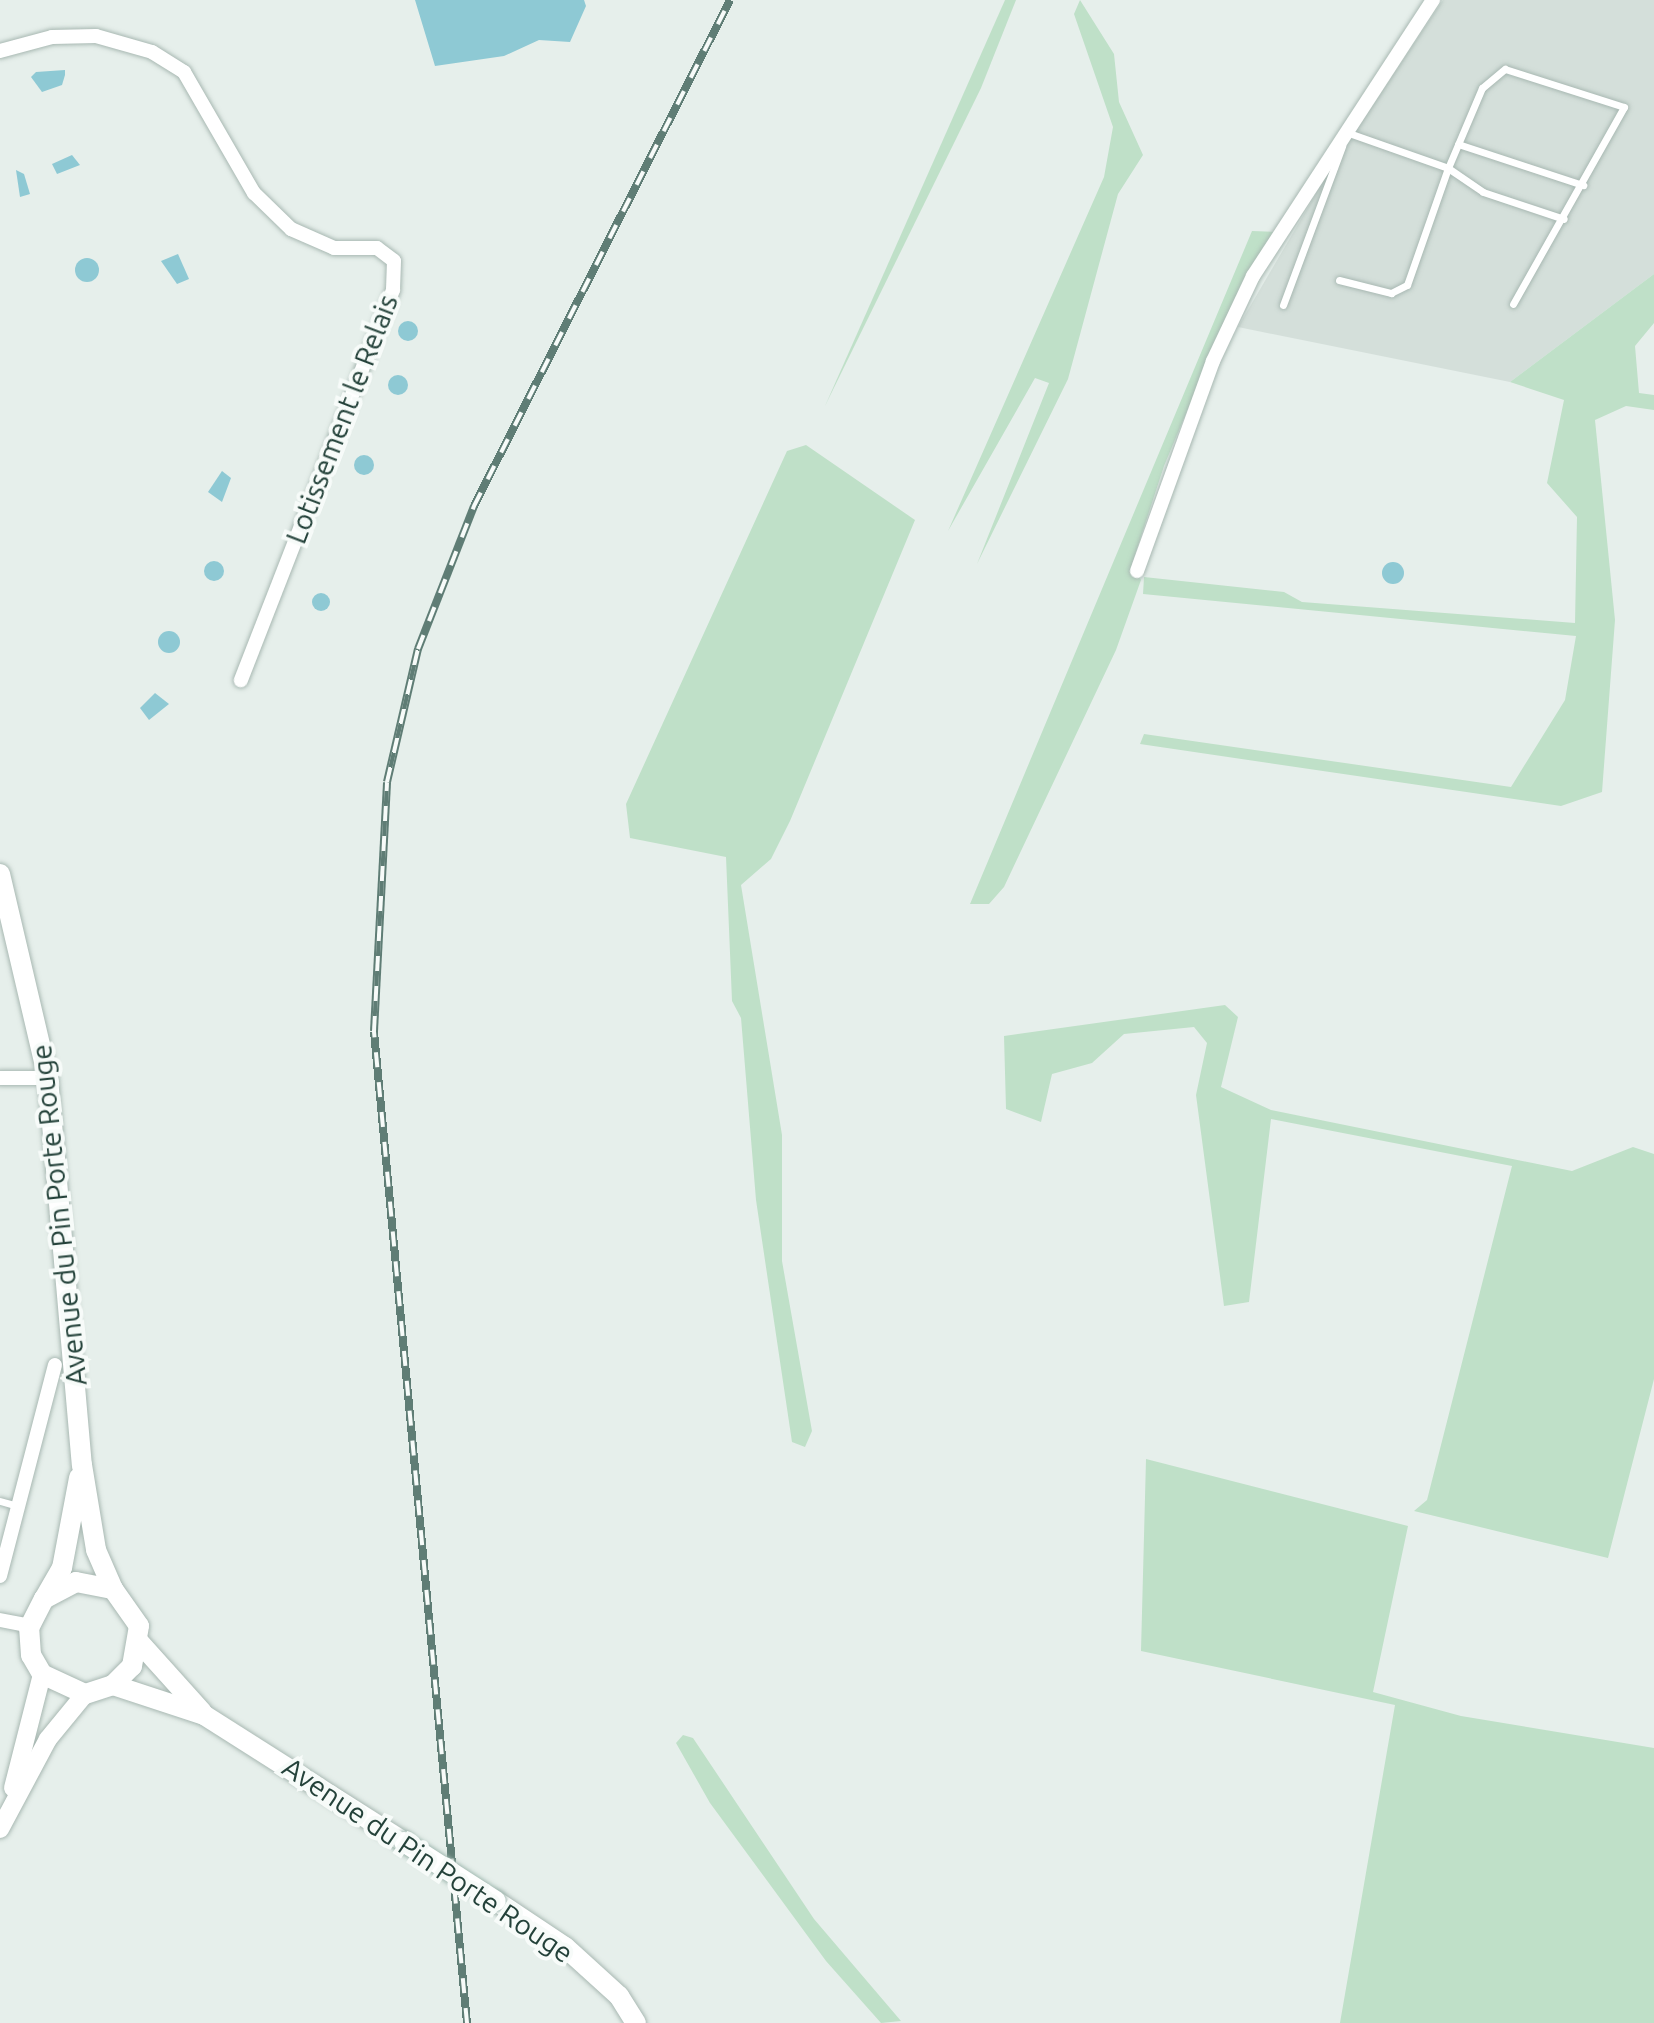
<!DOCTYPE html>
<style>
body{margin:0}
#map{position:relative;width:1654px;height:2023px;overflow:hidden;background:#e6efeb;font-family:Ubuntu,sans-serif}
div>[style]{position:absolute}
.built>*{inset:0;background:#d4dfda}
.green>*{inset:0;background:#bfe0c8}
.water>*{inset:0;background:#8ec9d4}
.round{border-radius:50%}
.roads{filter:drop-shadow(0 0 2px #a8b8b2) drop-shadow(0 0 2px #a8b8b2)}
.service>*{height:7px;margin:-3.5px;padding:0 3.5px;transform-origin:3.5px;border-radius:3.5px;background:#fff}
.minor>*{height:14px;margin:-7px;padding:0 7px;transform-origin:7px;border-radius:7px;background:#fff}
.tertiary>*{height:18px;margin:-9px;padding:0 9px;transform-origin:9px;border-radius:9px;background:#fff}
.secondary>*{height:20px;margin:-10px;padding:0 10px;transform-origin:10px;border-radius:10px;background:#fff}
.rail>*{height:8px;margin-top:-4px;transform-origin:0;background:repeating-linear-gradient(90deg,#f7fbf9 0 15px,#5f7d75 0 30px);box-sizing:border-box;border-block:2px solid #5f7d75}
.bridges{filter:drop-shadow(0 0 2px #a4bbb3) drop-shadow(0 0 2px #a4bbb3)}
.secondary-bridge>*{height:20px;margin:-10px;padding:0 10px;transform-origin:10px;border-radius:10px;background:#fff}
span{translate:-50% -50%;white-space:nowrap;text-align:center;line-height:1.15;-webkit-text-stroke:8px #f7fbf9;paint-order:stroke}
.street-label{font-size:28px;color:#24423a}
</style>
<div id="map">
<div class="built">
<i style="clip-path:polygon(1443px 0,1654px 0,1654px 274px,1510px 382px,1238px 327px,1331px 168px)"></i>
</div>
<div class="green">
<i style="clip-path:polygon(1005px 0,1016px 0,981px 88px,825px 406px)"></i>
<i style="clip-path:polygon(1080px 0,1114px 54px,1119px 102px,1143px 155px,1118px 194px,1068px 379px,977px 564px,1049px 383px,1035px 378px,948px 531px,1104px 177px,1113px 127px,1074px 14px)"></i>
<i style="clip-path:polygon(1252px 231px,1275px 232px,1223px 325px,1164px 466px,1132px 564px,1141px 580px,1116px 650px,1004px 887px,989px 904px,970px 904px)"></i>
<i style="clip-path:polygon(1654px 274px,1654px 323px,1635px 346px,1639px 393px,1654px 395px,1654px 410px,1626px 406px,1595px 420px,1615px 620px,1602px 792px,1561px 806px,1140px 744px,1144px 734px,1511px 787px,1565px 700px,1576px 636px,1143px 594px,1144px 577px,1284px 592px,1302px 602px,1575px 623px,1577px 517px,1547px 483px,1564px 400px,1510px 382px)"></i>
<i style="clip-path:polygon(806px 445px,915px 520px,790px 821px,771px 859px,741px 885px,782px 1135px,782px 1261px,812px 1431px,805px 1447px,792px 1442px,756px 1200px,741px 1018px,732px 1001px,726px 857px,630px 838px,626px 804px,787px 451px)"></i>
<i style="clip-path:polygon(1225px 1005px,1238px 1017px,1221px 1087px,1271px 1110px,1572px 1171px,1633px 1147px,1654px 1154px,1654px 1379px,1608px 1558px,1414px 1511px,1427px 1500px,1512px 1166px,1271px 1119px,1249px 1302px,1224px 1306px,1196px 1095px,1207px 1043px,1194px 1027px,1124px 1034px,1092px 1063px,1052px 1074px,1041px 1122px,1006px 1109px,1004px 1036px)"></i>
<i style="clip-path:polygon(1146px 1459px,1408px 1526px,1373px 1692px,1461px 1716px,1654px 1748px,1654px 2023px,1340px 2023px,1395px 1705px,1141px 1651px)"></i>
<i style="clip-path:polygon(683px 1735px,693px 1738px,814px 1919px,901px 2021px,881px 2023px,826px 1961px,710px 1803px,676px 1743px)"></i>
</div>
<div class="water">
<i style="clip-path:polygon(415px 0,584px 0,586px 6px,570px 42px,539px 40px,504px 56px,435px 66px)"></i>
<i style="clip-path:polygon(36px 72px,65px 70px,65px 75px,62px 85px,42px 92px,31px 77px)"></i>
<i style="clip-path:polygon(72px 155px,80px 165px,57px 174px,52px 164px)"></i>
<i style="clip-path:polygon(16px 170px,24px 174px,30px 194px,20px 197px)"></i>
<i style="clip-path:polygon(178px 254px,189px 279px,177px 284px,161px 261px)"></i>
<i class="round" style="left:75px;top:258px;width:24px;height:24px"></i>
<i class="round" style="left:398px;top:321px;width:20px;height:20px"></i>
<i class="round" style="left:388px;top:375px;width:20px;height:20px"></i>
<i class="round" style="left:354px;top:455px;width:20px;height:20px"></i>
<i style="clip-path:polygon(222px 471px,231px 478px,222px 502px,208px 492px)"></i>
<i class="round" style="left:204px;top:561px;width:20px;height:20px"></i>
<i class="round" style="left:1382px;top:562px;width:22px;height:22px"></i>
<i class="round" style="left:312px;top:593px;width:18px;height:18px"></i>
<i class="round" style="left:158px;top:631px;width:22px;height:22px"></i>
<i style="clip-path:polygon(155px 693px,169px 704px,149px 720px,140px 708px)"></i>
</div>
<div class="roads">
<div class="service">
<i style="left:1346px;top:132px;width:108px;rotate:19.4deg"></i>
<i style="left:1448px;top:168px;width:87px;rotate:-67deg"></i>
<i style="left:1482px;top:88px;width:30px;rotate:-40deg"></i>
<i style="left:1505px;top:69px;width:125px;rotate:17.7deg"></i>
<i style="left:1624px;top:107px;width:226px;rotate:119.4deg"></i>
<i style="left:1458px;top:144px;width:132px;rotate:18.2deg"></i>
<i style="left:1339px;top:280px;width:54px;rotate:14deg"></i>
<i style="left:1391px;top:293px;width:18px;rotate:-27deg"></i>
<i style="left:1407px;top:285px;width:124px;rotate:-70.7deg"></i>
<i style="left:1448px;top:168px;width:42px;rotate:34.4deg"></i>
<i style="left:1483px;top:192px;width:85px;rotate:18.4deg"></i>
<i style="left:1283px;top:305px;width:170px;rotate:-69.6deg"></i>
<i style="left:0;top:1501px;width:19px;rotate:16deg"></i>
</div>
<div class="minor">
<i style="left:0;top:51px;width:54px;rotate:-15.1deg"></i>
<i style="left:52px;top:37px;width:44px;rotate:-1.3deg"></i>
<i style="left:96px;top:36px;width:58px;rotate:15.9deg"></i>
<i style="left:152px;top:52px;width:38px;rotate:32deg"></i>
<i style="left:184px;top:72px;width:140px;rotate:60deg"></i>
<i style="left:254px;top:193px;width:52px;rotate:44.2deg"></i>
<i style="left:291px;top:229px;width:47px;rotate:23.8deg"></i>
<i style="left:334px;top:248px;width:43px"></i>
<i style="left:377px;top:248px;width:21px;rotate:37deg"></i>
<i style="left:394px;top:261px;width:29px;rotate:92deg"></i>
<i style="left:393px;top:290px;width:419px;rotate:111.3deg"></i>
<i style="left:1137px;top:571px;width:223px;rotate:-70.1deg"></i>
<i style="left:1213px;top:361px;width:94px;rotate:-64.8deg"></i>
<i style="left:1253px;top:276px;width:330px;rotate:-56.9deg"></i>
<i style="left:0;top:1078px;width:48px"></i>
<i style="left:0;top:1576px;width:218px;rotate:-75.4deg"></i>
<i style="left:0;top:1620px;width:31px;rotate:11deg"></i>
</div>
<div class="tertiary">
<i style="left:13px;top:1788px;width:118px;rotate:-75.7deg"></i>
<i style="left:0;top:1829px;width:102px;rotate:-61.9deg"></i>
<i style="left:48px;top:1739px;width:58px;rotate:-50.6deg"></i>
</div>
<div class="secondary">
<i style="left:0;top:874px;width:210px;rotate:76.8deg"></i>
<i style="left:48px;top:1078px;width:388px;rotate:85deg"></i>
<i style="left:82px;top:1465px;width:86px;rotate:80.6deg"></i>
<i style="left:96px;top:1550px;width:43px;rotate:66.4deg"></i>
<i style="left:44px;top:1599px;width:36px;rotate:-28deg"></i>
<i style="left:76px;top:1582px;width:38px;rotate:11deg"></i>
<i style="left:113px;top:1589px;width:45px;rotate:54.9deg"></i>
<i style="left:139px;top:1626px;width:41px;rotate:99.9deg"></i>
<i style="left:132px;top:1666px;width:27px;rotate:135deg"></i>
<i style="left:113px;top:1685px;width:29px;rotate:162deg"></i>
<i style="left:85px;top:1694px;width:47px;rotate:-155.1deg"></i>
<i style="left:42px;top:1674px;width:22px;rotate:-120deg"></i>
<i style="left:31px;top:1655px;width:27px;rotate:-94deg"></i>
<i style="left:29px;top:1628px;width:33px;rotate:-63deg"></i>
<i style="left:44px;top:1599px;width:36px;rotate:-60deg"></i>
<i style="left:62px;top:1568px;width:92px;rotate:-79.3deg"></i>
<i style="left:139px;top:1642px;width:94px;rotate:48deg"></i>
<i style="left:113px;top:1685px;width:96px;rotate:18.2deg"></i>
<i style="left:204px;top:1715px;width:237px;rotate:32.4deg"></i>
<i style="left:496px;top:1901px;width:83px;rotate:33.7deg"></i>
<i style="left:565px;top:1947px;width:73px;rotate:42.2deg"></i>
<i style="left:619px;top:1996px;width:32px;rotate:58deg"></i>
</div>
</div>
<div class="rail">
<i style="left:467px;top:2023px;width:996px;rotate:-95.36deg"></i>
<i style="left:374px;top:1031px;width:249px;rotate:-87deg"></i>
<i style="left:387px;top:782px;width:137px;rotate:-76.9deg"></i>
<i style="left:418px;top:649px;width:154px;rotate:-68.6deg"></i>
<i style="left:474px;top:506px;width:567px;rotate:-63.16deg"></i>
</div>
<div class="bridges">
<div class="secondary-bridge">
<i style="left:404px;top:1842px;width:109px;rotate:32.7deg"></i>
</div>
</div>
<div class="street-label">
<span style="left:342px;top:419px;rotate:-69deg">Lotissement le Relais</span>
<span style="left:59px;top:1215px;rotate:-96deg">Avenue du Pin Porte Rouge</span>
<span style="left:428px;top:1860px;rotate:34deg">Avenue du Pin Porte Rouge</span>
</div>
</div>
